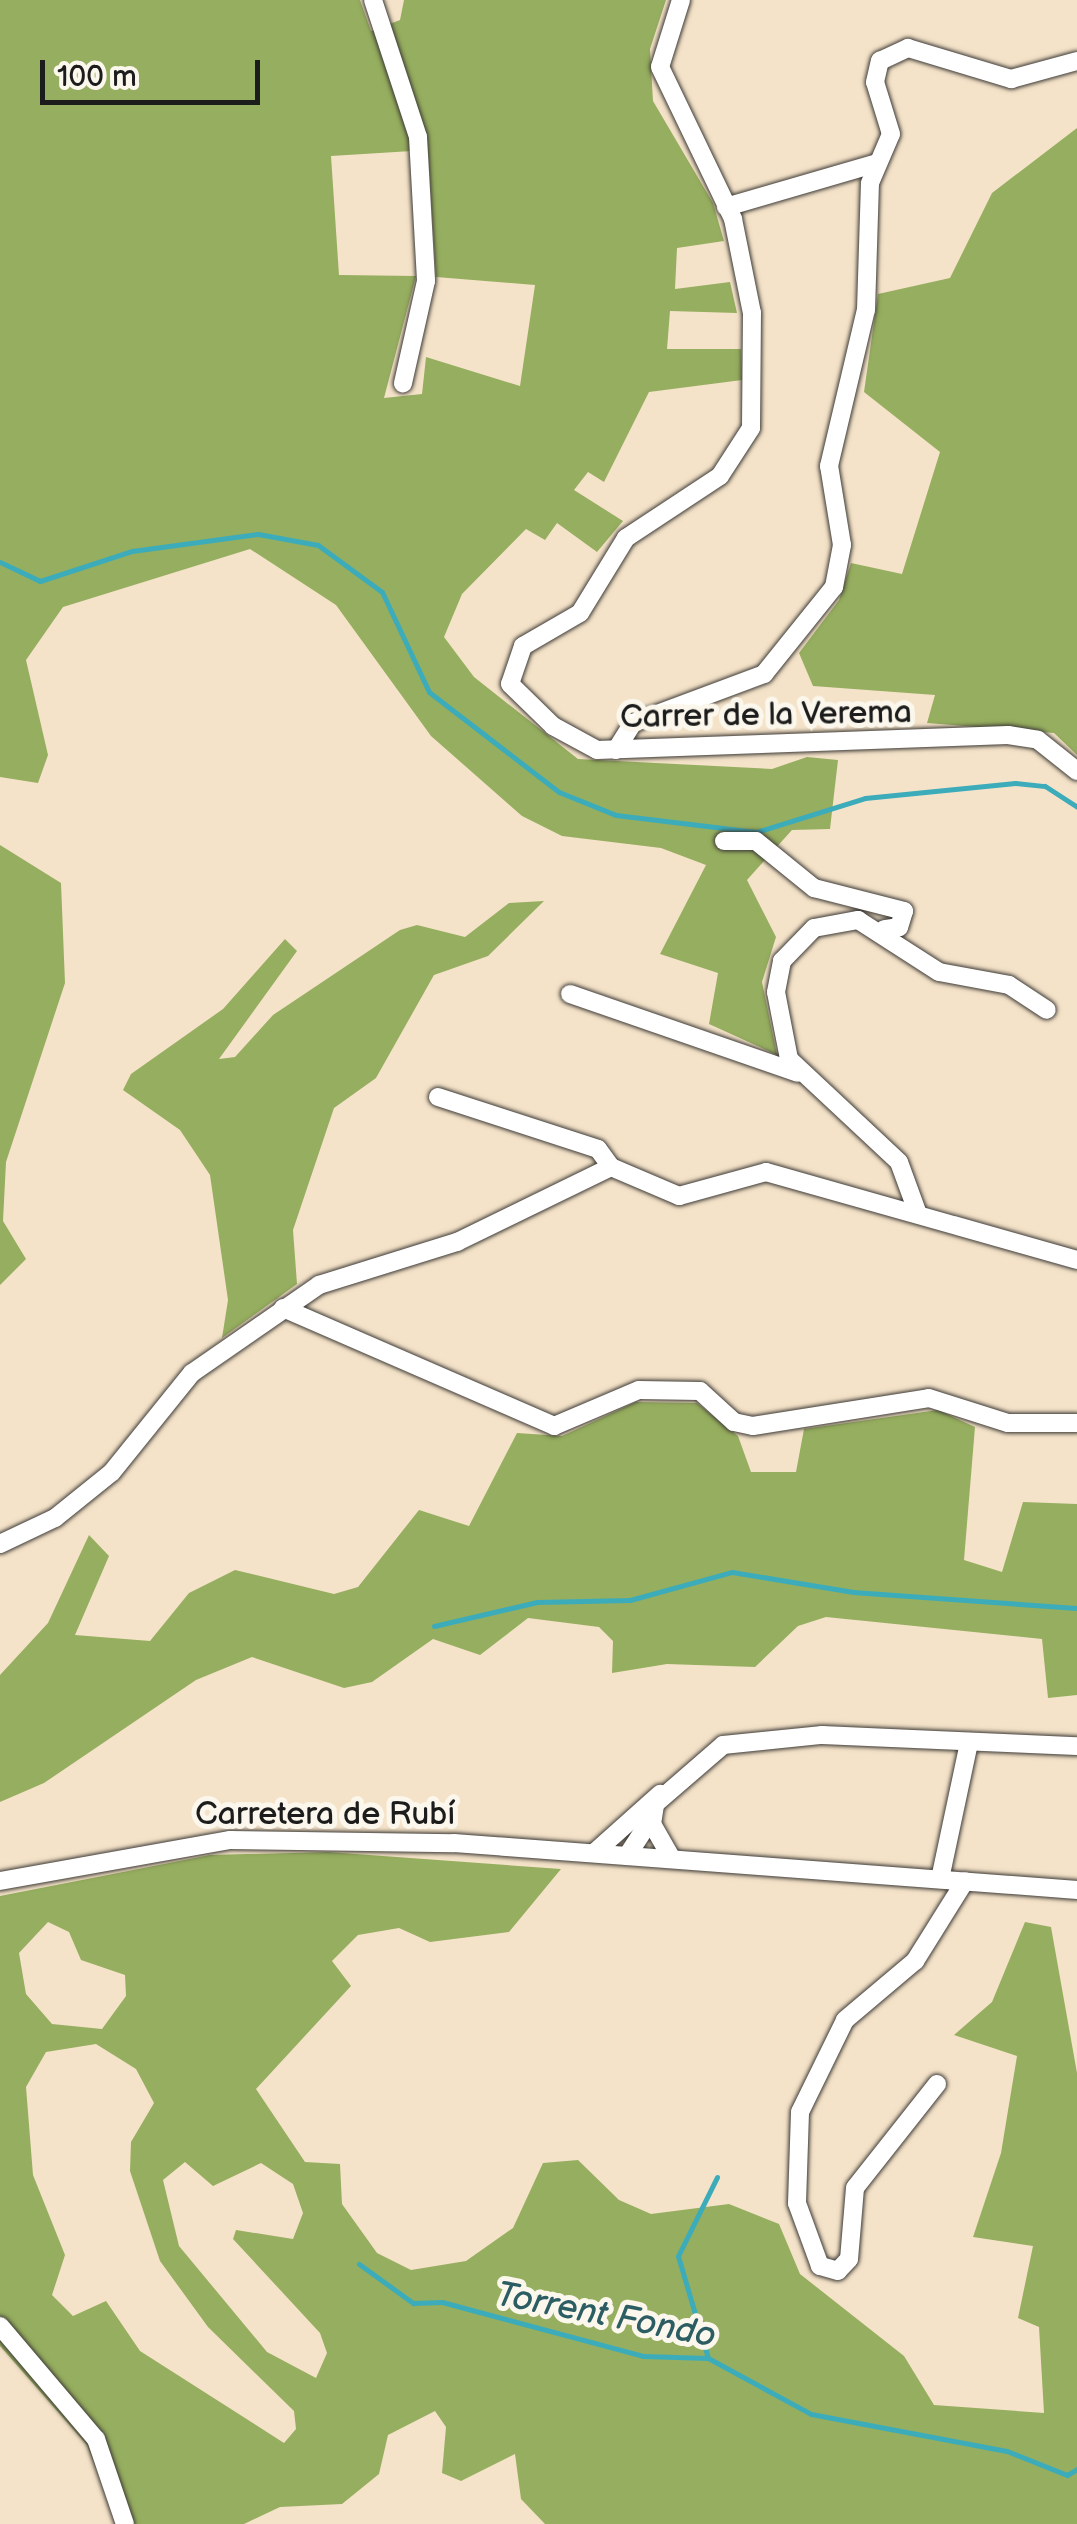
<!DOCTYPE html>
<meta charset="utf-8">
<style>
body{margin:0}
#map{position:relative;width:1077px;height:2524px;overflow:hidden;background:#f5e3c9;font-family:"Balsamiq Sans",sans-serif}
div>[style]{position:absolute}
.forest>*{inset:0;background:#96ae5f}
.stream>*{height:5px;margin:-2.5px;padding:0 2.5px;transform-origin:2.5px;border-radius:2.5px;background:#3dacba}
.roads{filter:drop-shadow(0 0 2px #3d3a36) drop-shadow(0 0 2px #3d3a36)}
.minor>*{height:18px;margin:-9px;padding:0 9px;transform-origin:9px;border-radius:9px;background:#fff}
span{translate:-50% -50%;white-space:nowrap;text-align:center;line-height:1.15;-webkit-text-stroke:10px #fbf7ec;paint-order:stroke}
.street-label{font-size:32px;color:#1c1c1c}
.water-label{font-size:35px;color:#2b5d63;font-style:italic}
.scale{position:absolute;left:40px;top:60px;width:220px;height:45px;box-sizing:border-box;border:5px solid #1c1c1c;border-top:0;padding-left:12px;font-size:30px;line-height:35px;white-space:nowrap;color:#1c1c1c;-webkit-text-stroke:8px #fbf7ec;paint-order:stroke}
</style>
<div id="map">
<div class="forest">
<i style="clip-path:polygon(evenodd,0 0,360px 0,371px 31px,400px 20px,404px 0,666px 0,650px 49px,653px 101px,713px 203px,724px 241px,677px 248px,675px 289px,730px 282px,737px 313px,670px 311px,667px 349px,741px 349px,742px 380px,649px 392px,604px 482px,588px 472px,574px 490px,623px 521px,597px 552px,557px 523px,545px 540px,526px 529px,462px 594px,444px 637px,474px 677px,578px 759px,772px 769px,807px 757px,838px 760px,830px 829px,792px 830px,747px 880px,776px 937px,762px 982px,777px 1055px,709px 1024px,718px 973px,660px 954px,706px 865px,661px 848px,562px 836px,522px 816px,431px 736px,336px 605px,250px 549px,63px 607px,26px 660px,48px 755px,38px 783px,0 777px,0 0,428px 150px,436px 277px,535px 285px,520px 386px,426px 357px,422px 394px,384px 398px,416px 276px,339px 275px,331px 156px,428px 150px)"></i>
<i style="clip-path:polygon(1077px 128px,1077px 755px,1054px 733px,927px 723px,935px 695px,813px 686px,799px 653px,839px 600px,851px 563px,902px 574px,940px 452px,864px 392px,878px 294px,950px 278px,992px 193px)"></i>
<i style="clip-path:polygon(0 845px,61px 883px,65px 983px,6px 1162px,3px 1221px,26px 1259px,0 1285px)"></i>
<i style="clip-path:polygon(544px 901px,488px 956px,434px 975px,376px 1078px,334px 1108px,293px 1230px,297px 1284px,222px 1338px,228px 1300px,210px 1175px,180px 1130px,123px 1090px,131px 1074px,223px 1009px,285px 939px,297px 951px,219px 1059px,235px 1057px,273px 1015px,400px 930px,417px 925px,465px 937px,509px 903px)"></i>
<i style="clip-path:polygon(636px 1402px,697px 1403px,738px 1436px,751px 1472px,796px 1472px,804px 1429px,938px 1410px,975px 1427px,964px 1560px,1002px 1572px,1023px 1502px,1077px 1504px,1077px 1695px,1048px 1698px,1042px 1639px,826px 1617px,798px 1626px,755px 1667px,667px 1664px,612px 1673px,613px 1641px,599px 1627px,528px 1618px,480px 1655px,433px 1639px,372px 1682px,344px 1688px,252px 1657px,196px 1680px,44px 1783px,0 1802px,0 1675px,48px 1623px,89px 1535px,109px 1556px,75px 1635px,150px 1641px,189px 1593px,235px 1570px,334px 1594px,358px 1587px,419px 1510px,469px 1526px,517px 1433px,562px 1436px)"></i>
<i style="clip-path:polygon(evenodd,328px 1852px,561px 1869px,509px 1932px,430px 1942px,399px 1928px,358px 1935px,332px 1961px,351px 1986px,256px 2089px,305px 2162px,340px 2164px,342px 2204px,377px 2253px,411px 2270px,466px 2261px,513px 2228px,543px 2163px,578px 2160px,619px 2200px,651px 2214px,729px 2204px,779px 2224px,800px 2274px,904px 2356px,934px 2405px,1044px 2413px,1039px 2327px,1018px 2318px,1033px 2246px,973px 2237px,1001px 2153px,1017px 2056px,954px 2035px,992px 2002px,1025px 1922px,1051px 1927px,1077px 2073px,1077px 2524px,545px 2524px,521px 2499px,515px 2454px,461px 2481px,442px 2473px,446px 2427px,435px 2411px,388px 2435px,379px 2474px,342px 2504px,280px 2507px,244px 2524px,118px 2524px,87px 2445px,0 2346px,0 1896px,210px 1855px,328px 1852px,48px 1922px,69px 1932px,81px 1960px,125px 1975px,126px 1996px,102px 2029px,52px 2024px,26px 1994px,19px 1953px,48px 1922px,328px 1852px,96px 2044px,136px 2069px,154px 2103px,131px 2142px,130px 2171px,160px 2261px,208px 2327px,294px 2411px,296px 2429px,284px 2443px,140px 2351px,106px 2301px,73px 2316px,52px 2295px,65px 2255px,33px 2175px,26px 2087px,46px 2052px,96px 2044px,328px 1852px,185px 2162px,213px 2186px,261px 2163px,293px 2184px,303px 2213px,293px 2239px,236px 2230px,233px 2239px,320px 2333px,327px 2353px,316px 2378px,267px 2352px,179px 2246px,163px 2180px,185px 2162px)"></i>
</div>
<div class="stream">
<i style="left:0;top:562px;width:44px;rotate:25.4deg"></i>
<i style="left:40px;top:581px;width:97px;rotate:-18.1deg"></i>
<i style="left:132px;top:551px;width:127px;rotate:-7.7deg"></i>
<i style="left:258px;top:534px;width:61px;rotate:10.4deg"></i>
<i style="left:318px;top:545px;width:79px;rotate:36.3deg"></i>
<i style="left:382px;top:592px;width:110px;rotate:64.8deg"></i>
<i style="left:429px;top:692px;width:164px;rotate:37.6deg"></i>
<i style="left:559px;top:792px;width:61px;rotate:22deg"></i>
<i style="left:616px;top:815px;width:141px;rotate:6.9deg"></i>
<i style="left:756px;top:832px;width:114px;rotate:-17.3deg"></i>
<i style="left:865px;top:798px;width:151px;rotate:-5.7deg"></i>
<i style="left:1015px;top:783px;width:30px;rotate:6deg"></i>
<i style="left:1045px;top:786px;width:38px;rotate:33deg"></i>
<i style="left:434px;top:1626px;width:106px;rotate:-13.1deg"></i>
<i style="left:537px;top:1602px;width:93px;rotate:-1.2deg"></i>
<i style="left:630px;top:1600px;width:106px;rotate:-15.4deg"></i>
<i style="left:732px;top:1572px;width:123px;rotate:9.4deg"></i>
<i style="left:853px;top:1592px;width:225px;rotate:4.1deg"></i>
<i style="left:359px;top:2264px;width:67px;rotate:35.8deg"></i>
<i style="left:413px;top:2303px;width:29px;rotate:-2deg"></i>
<i style="left:442px;top:2302px;width:208px;rotate:15deg"></i>
<i style="left:643px;top:2356px;width:65px;rotate:1.8deg"></i>
<i style="left:708px;top:2358px;width:117px;rotate:28.5deg"></i>
<i style="left:811px;top:2414px;width:199px;rotate:10.7deg"></i>
<i style="left:1007px;top:2451px;width:65px;rotate:21.8deg"></i>
<i style="left:1067px;top:2475px;width:12px;rotate:-31deg"></i>
<i style="left:708px;top:2358px;width:106px;rotate:-106.4deg"></i>
<i style="left:678px;top:2256px;width:88px;rotate:-63.7deg"></i>
</div>
<div class="roads">
<div class="minor">
<i style="left:373px;top:0;width:144px;rotate:71.8deg"></i>
<i style="left:418px;top:137px;width:144px;rotate:86.8deg"></i>
<i style="left:426px;top:281px;width:105px;rotate:102.7deg"></i>
<i style="left:681px;top:0;width:70px;rotate:107.4deg"></i>
<i style="left:660px;top:67px;width:169px;rotate:64.3deg"></i>
<i style="left:733px;top:219px;width:96px;rotate:78.6deg"></i>
<i style="left:752px;top:313px;width:115px;rotate:90.5deg"></i>
<i style="left:751px;top:428px;width:57px;rotate:122.9deg"></i>
<i style="left:720px;top:476px;width:113px;rotate:146.6deg"></i>
<i style="left:626px;top:538px;width:88px;rotate:121.5deg"></i>
<i style="left:580px;top:613px;width:66px;rotate:149.9deg"></i>
<i style="left:523px;top:646px;width:40px;rotate:108.9deg"></i>
<i style="left:510px;top:684px;width:60px;rotate:44.3deg"></i>
<i style="left:553px;top:726px;width:50px;rotate:28.6deg"></i>
<i style="left:597px;top:750px;width:411px;rotate:-2.1deg"></i>
<i style="left:1008px;top:735px;width:30px;rotate:9deg"></i>
<i style="left:1038px;top:740px;width:50px;rotate:38.5deg"></i>
<i style="left:726px;top:207px;width:157px;rotate:-16.2deg"></i>
<i style="left:616px;top:750px;width:32px;rotate:-58deg"></i>
<i style="left:633px;top:723px;width:140px;rotate:-20.5deg"></i>
<i style="left:764px;top:674px;width:112px;rotate:-51.2deg"></i>
<i style="left:834px;top:587px;width:43px;rotate:-79.2deg"></i>
<i style="left:842px;top:545px;width:80px;rotate:-99.3deg"></i>
<i style="left:829px;top:466px;width:160px;rotate:-76.7deg"></i>
<i style="left:866px;top:310px;width:127px;rotate:-88.2deg"></i>
<i style="left:870px;top:183px;width:53px;rotate:-66.8deg"></i>
<i style="left:891px;top:134px;width:54px;rotate:-107.1deg"></i>
<i style="left:875px;top:82px;width:22px;rotate:-77deg"></i>
<i style="left:880px;top:61px;width:31px;rotate:-25deg"></i>
<i style="left:908px;top:48px;width:108px;rotate:16.8deg"></i>
<i style="left:1011px;top:79px;width:68px;rotate:-15.3deg"></i>
<i style="left:724px;top:841px;width:32px"></i>
<i style="left:756px;top:841px;width:75px;rotate:39deg"></i>
<i style="left:814px;top:888px;width:93px;rotate:14.3deg"></i>
<i style="left:904px;top:911px;width:17px;rotate:107deg"></i>
<i style="left:899px;top:927px;width:15px;rotate:172deg"></i>
<i style="left:570px;top:994px;width:241px;rotate:19.1deg"></i>
<i style="left:438px;top:1097px;width:168px;rotate:18deg"></i>
<i style="left:598px;top:1149px;width:22px;rotate:54deg"></i>
<i style="left:918px;top:1214px;width:55px;rotate:-110.1deg"></i>
<i style="left:899px;top:1162px;width:151px;rotate:-136.9deg"></i>
<i style="left:789px;top:1059px;width:68px;rotate:-101deg"></i>
<i style="left:776px;top:992px;width:32px;rotate:-79deg"></i>
<i style="left:782px;top:961px;width:46px;rotate:-45.9deg"></i>
<i style="left:814px;top:928px;width:45px;rotate:-10.3deg"></i>
<i style="left:858px;top:920px;width:96px;rotate:32.7deg"></i>
<i style="left:939px;top:972px;width:71px;rotate:10.5deg"></i>
<i style="left:1009px;top:985px;width:45px;rotate:33.3deg"></i>
<i style="left:283px;top:1308px;width:296px;rotate:23.5deg"></i>
<i style="left:554px;top:1426px;width:92px;rotate:-23deg"></i>
<i style="left:639px;top:1390px;width:61px;rotate:0.9deg"></i>
<i style="left:700px;top:1391px;width:46px;rotate:42.4deg"></i>
<i style="left:734px;top:1422px;width:19px;rotate:12deg"></i>
<i style="left:753px;top:1426px;width:178px;rotate:-9deg"></i>
<i style="left:929px;top:1398px;width:83px;rotate:17.6deg"></i>
<i style="left:1008px;top:1423px;width:69px"></i>
<i style="left:0;top:1544px;width:61px;rotate:-25.3deg"></i>
<i style="left:55px;top:1518px;width:73px;rotate:-38.9deg"></i>
<i style="left:112px;top:1472px;width:127px;rotate:-51.1deg"></i>
<i style="left:192px;top:1373px;width:155px;rotate:-34.7deg"></i>
<i style="left:319px;top:1285px;width:145px;rotate:-17.3deg"></i>
<i style="left:457px;top:1242px;width:171px;rotate:-26deg"></i>
<i style="left:611px;top:1167px;width:74px;rotate:23.1deg"></i>
<i style="left:679px;top:1196px;width:90px;rotate:-15.4deg"></i>
<i style="left:766px;top:1172px;width:323px;rotate:15.8deg"></i>
<i style="left:594px;top:1853px;width:89px;rotate:-41.8deg"></i>
<i style="left:627px;top:1856px;width:48px;rotate:-57deg"></i>
<i style="left:672px;top:1859px;width:40px;rotate:-119.7deg"></i>
<i style="left:652px;top:1824px;width:20px;rotate:-81deg"></i>
<i style="left:655px;top:1804px;width:90px;rotate:-40.9deg"></i>
<i style="left:723px;top:1745px;width:100px;rotate:-5.8deg"></i>
<i style="left:822px;top:1735px;width:255px;rotate:2.5deg"></i>
<i style="left:940px;top:1879px;width:140px;rotate:-78deg"></i>
<i style="left:0;top:1881px;width:234px;rotate:-10.1deg"></i>
<i style="left:230px;top:1840px;width:224px;rotate:0.8deg"></i>
<i style="left:454px;top:1843px;width:625px;rotate:4.31deg"></i>
<i style="left:937px;top:2084px;width:132px;rotate:128.3deg"></i>
<i style="left:855px;top:2188px;width:71px;rotate:94.8deg"></i>
<i style="left:849px;top:2259px;width:16px;rotate:133deg"></i>
<i style="left:838px;top:2271px;width:19px;rotate:-164deg"></i>
<i style="left:820px;top:2266px;width:67px;rotate:-110.1deg"></i>
<i style="left:797px;top:2203px;width:91px;rotate:-88.1deg"></i>
<i style="left:800px;top:2112px;width:102px;rotate:-63.9deg"></i>
<i style="left:845px;top:2020px;width:92px;rotate:-40.1deg"></i>
<i style="left:915px;top:1961px;width:94px;rotate:-58deg"></i>
<i style="left:0;top:2326px;width:148px;rotate:49.7deg"></i>
<i style="left:96px;top:2439px;width:90px;rotate:71.2deg"></i>
</div>
</div>
<div class="street-label">
<span style="left:766px;top:716px;rotate:-1deg">Carrer de la Verema</span>
<span style="left:325px;top:1815px">Carretera de Rubí</span>
</div>
<div class="water-label">
<span style="left:606px;top:2316px;rotate:11deg">Torrent Fondo</span>
</div>
<div class="scale">100 m</div>
</div>
